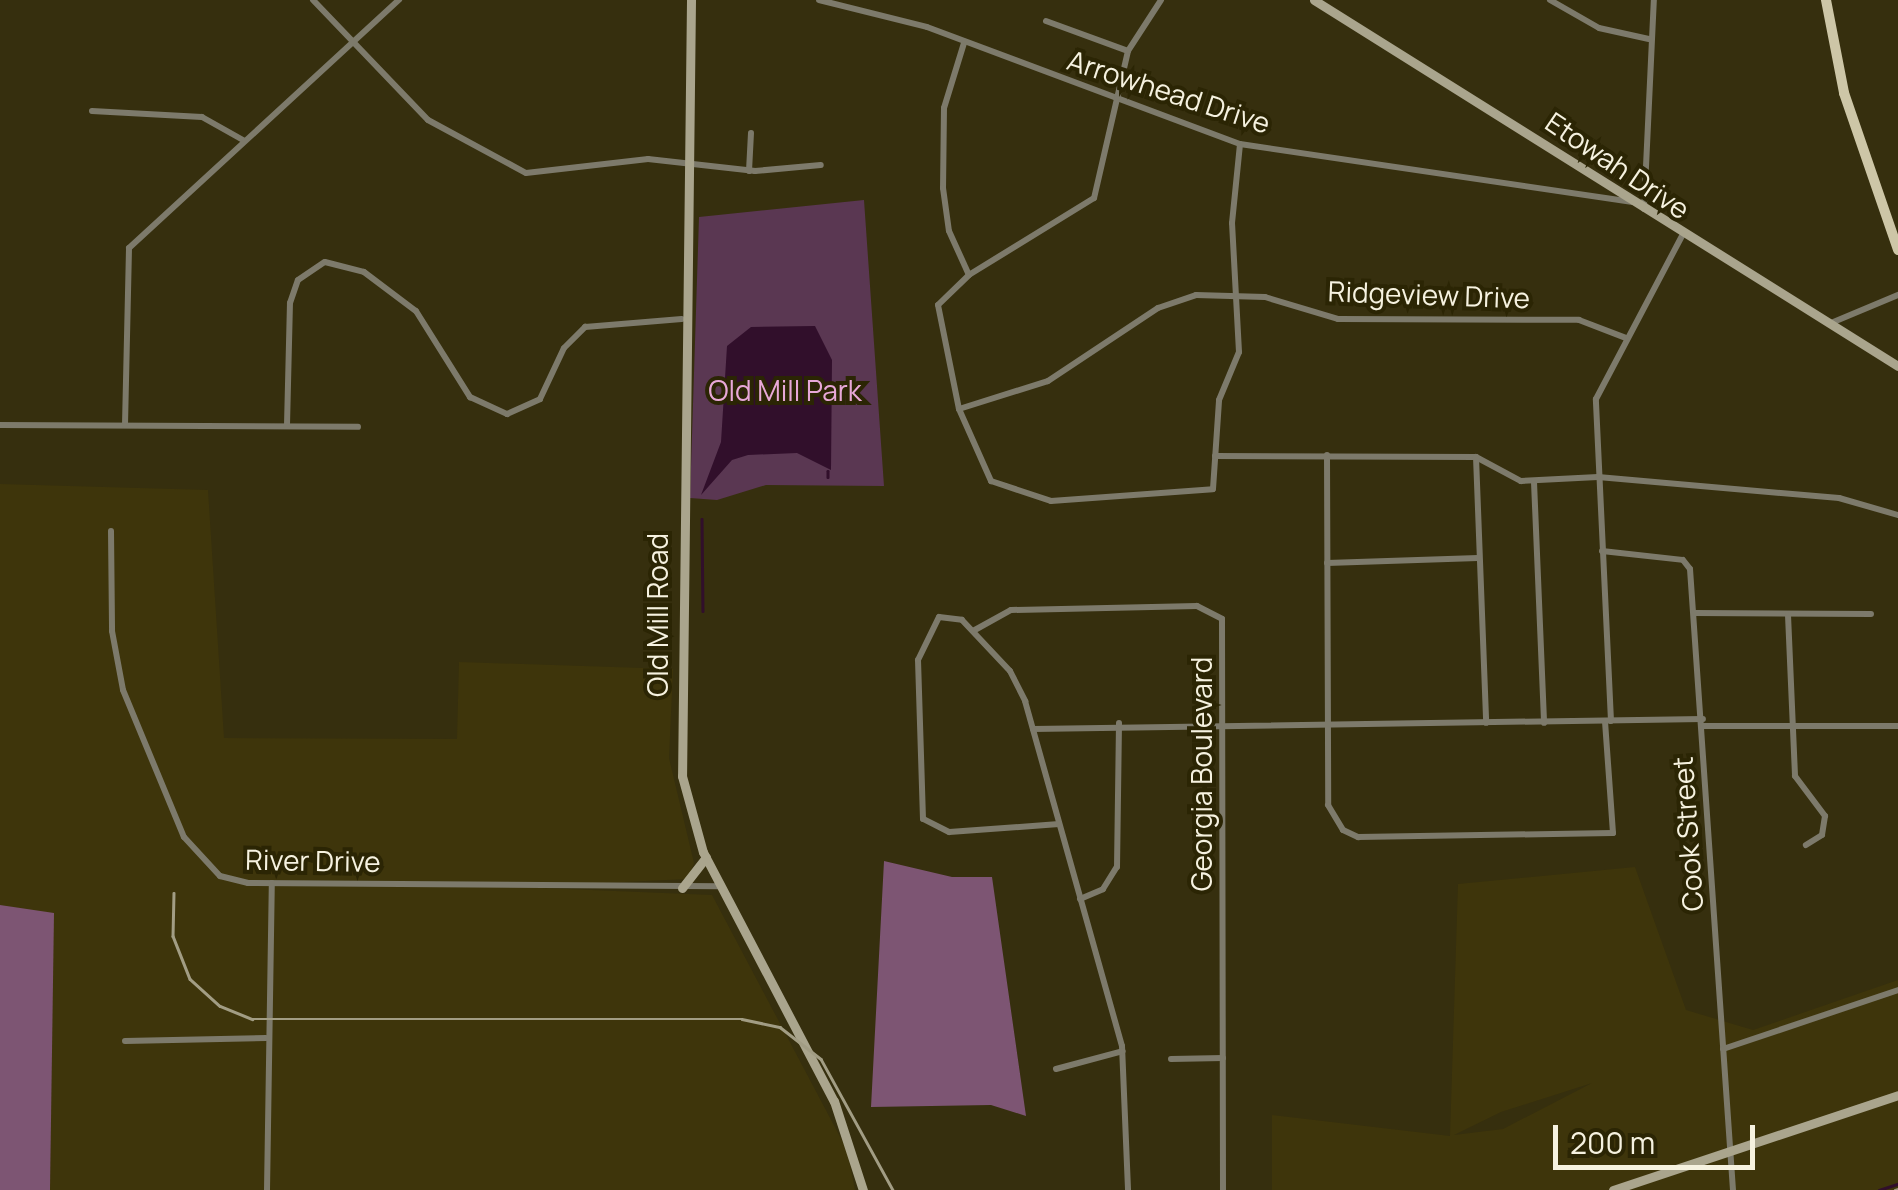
<!DOCTYPE html>
<style>
body{margin:0}
#map{position:relative;width:1898px;height:1190px;overflow:hidden;background:#362f0e;font-family:Manrope,sans-serif}
div>[style]{position:absolute}
.built>*{inset:0;background:#3e350b}
.green>*{inset:0;background:#5a3752}
.forest>*{inset:0;background:#7d5573}
.water>*{inset:0;background:#310f2b}
.stream>*{height:2.5px;margin:-1.25px;padding:0 1.25px;transform-origin:1.25px;border-radius:1.25px;background:#310f2b}
.street>*{height:6px;margin:-3px;padding:0 3px;transform-origin:3px;border-radius:3px;background:#7d7a6b}
.secondary>*{height:9px;margin:-4.5px;padding:0 4.5px;transform-origin:4.5px;border-radius:4.5px;background:#aaa58d}
.primary>*{height:10px;margin:-5px;padding:0 5px;transform-origin:5px;border-radius:5px;background:#cdc6a7}
.rail>*{height:2.5px;margin:-1.25px;padding:0 1.25px;transform-origin:1.25px;border-radius:1.25px;background:#a29d84}
span{translate:-50% -50%;white-space:nowrap;text-align:center;line-height:1.15;-webkit-text-stroke:8px #2b2504;paint-order:stroke}
.street-label{font-size:28px;color:#f6f2e0}
.park-label{font-size:28px;color:#e8a8d8}
.scale{position:absolute;left:1553px;top:1125px;width:202px;height:45px;box-sizing:border-box;border:5px solid #f6f2e0;border-top:0;padding-left:12px;font-size:30px;line-height:35px;white-space:nowrap;color:#f6f2e0;-webkit-text-stroke:8px #2b2504;paint-order:stroke}
</style>
<div id="map">
<div class="built">
<i style="clip-path:polygon(0 484px,208px 490px,224px 738px,457px 739px,459px 662px,673px 669px,669px 758px,694px 863px,688px 879px,518px 887px,712px 895px,847px 1150px,855px 1190px,50px 1190px,53px 914px,0 905px)"></i>
<i style="clip-path:polygon(evenodd,1635px 867px,1686px 1010px,1753px 1030px,1898px 980px,1898px 1190px,1272px 1190px,1272px 1115px,1450px 1136px,1458px 884px,1635px 867px,1592px 1083px,1503px 1129px,1454px 1135px,1501px 1112px,1592px 1083px)"></i>
</div>
<div class="green">
<i style="clip-path:polygon(864px 200px,884px 486px,766px 485px,717px 500px,690px 498px,699px 217px)"></i>
</div>
<div class="forest">
<i style="clip-path:polygon(884px 861px,952px 877px,992px 877px,1026px 1116px,991px 1105px,871px 1107px)"></i>
<i style="clip-path:polygon(0 905px,54px 913px,50px 1190px,0 1190px)"></i>
</div>
<div class="water">
<i style="clip-path:polygon(815px 326px,832px 360px,831px 470px,797px 453px,748px 455px,732px 460px,701px 495px,721px 442px,727px 346px,751px 327px)"></i>
</div>
<div class="stream">
<i style="left:828px;top:471px;width:6px;rotate:90deg"></i>
<i style="left:702px;top:519px;width:92px;rotate:89.4deg"></i>
<i style="left:1879px;top:1190px;width:20px;rotate:-18deg"></i>
</div>
<div class="street">
<i style="left:313px;top:0;width:166px;rotate:46.2deg"></i>
<i style="left:428px;top:120px;width:111px;rotate:28.4deg"></i>
<i style="left:526px;top:173px;width:123px;rotate:-6.5deg"></i>
<i style="left:648px;top:159px;width:108px;rotate:6.4deg"></i>
<i style="left:755px;top:171px;width:66px;rotate:-5.2deg"></i>
<i style="left:819px;top:0;width:111px;rotate:14deg"></i>
<i style="left:927px;top:27px;width:334px;rotate:20.5deg"></i>
<i style="left:1240px;top:144px;width:397px;rotate:8.4deg"></i>
<i style="left:1161px;top:0;width:61px;rotate:122.9deg"></i>
<i style="left:1128px;top:51px;width:151px;rotate:103deg"></i>
<i style="left:1094px;top:198px;width:147px;rotate:148.4deg"></i>
<i style="left:969px;top:275px;width:43px;rotate:135.9deg"></i>
<i style="left:938px;top:305px;width:106px;rotate:78.6deg"></i>
<i style="left:959px;top:409px;width:79px;rotate:66deg"></i>
<i style="left:991px;top:481px;width:63px;rotate:18.4deg"></i>
<i style="left:1051px;top:501px;width:162px;rotate:-4.2deg"></i>
<i style="left:1213px;top:489px;width:89px;rotate:-86.1deg"></i>
<i style="left:1219px;top:400px;width:52px;rotate:-67.4deg"></i>
<i style="left:1239px;top:352px;width:129px;rotate:-93.1deg"></i>
<i style="left:1232px;top:223px;width:79px;rotate:-84.2deg"></i>
<i style="left:1550px;top:0;width:56px;rotate:29.7deg"></i>
<i style="left:1599px;top:28px;width:51px;rotate:12.4deg"></i>
<i style="left:1046px;top:21px;width:87px;rotate:20.1deg"></i>
<i style="left:964px;top:43px;width:68px;rotate:107.1deg"></i>
<i style="left:944px;top:108px;width:80px;rotate:90.7deg"></i>
<i style="left:943px;top:188px;width:43px;rotate:82.1deg"></i>
<i style="left:949px;top:231px;width:48px;rotate:65.6deg"></i>
<i style="left:92px;top:111px;width:110px;rotate:3.1deg"></i>
<i style="left:202px;top:117px;width:47px;rotate:29.3deg"></i>
<i style="left:749px;top:171px;width:38px;rotate:-87deg"></i>
<i style="left:1644px;top:209px;width:209px;rotate:-87.3deg"></i>
<i style="left:1831px;top:323px;width:73px;rotate:-22.7deg"></i>
<i style="left:959px;top:409px;width:93px;rotate:-17.5deg"></i>
<i style="left:1048px;top:381px;width:132px;rotate:-33.6deg"></i>
<i style="left:1158px;top:308px;width:40px;rotate:-18.9deg"></i>
<i style="left:1196px;top:295px;width:69px;rotate:1.7deg"></i>
<i style="left:1265px;top:297px;width:76px;rotate:16.8deg"></i>
<i style="left:1338px;top:319px;width:241px;rotate:0.2deg"></i>
<i style="left:1579px;top:320px;width:50px;rotate:21deg"></i>
<i style="left:0;top:425px;width:358px;rotate:0.3deg"></i>
<i style="left:125px;top:425px;width:177px;rotate:-88.7deg"></i>
<i style="left:129px;top:248px;width:367px;rotate:-42.6deg"></i>
<i style="left:287px;top:425px;width:122px;rotate:-88.6deg"></i>
<i style="left:290px;top:303px;width:24px;rotate:-71deg"></i>
<i style="left:298px;top:280px;width:32px;rotate:-34deg"></i>
<i style="left:325px;top:262px;width:40px;rotate:14.4deg"></i>
<i style="left:364px;top:272px;width:65px;rotate:36.9deg"></i>
<i style="left:416px;top:311px;width:102px;rotate:57.9deg"></i>
<i style="left:470px;top:397px;width:41px;rotate:24.7deg"></i>
<i style="left:507px;top:414px;width:36px;rotate:-24deg"></i>
<i style="left:540px;top:399px;width:56px;rotate:-64.8deg"></i>
<i style="left:564px;top:348px;width:30px;rotate:-45deg"></i>
<i style="left:585px;top:327px;width:97px;rotate:-4.7deg"></i>
<i style="left:1327px;top:455px;width:350px;rotate:89.8deg"></i>
<i style="left:1328px;top:805px;width:29px;rotate:59deg"></i>
<i style="left:1343px;top:830px;width:17px;rotate:25deg"></i>
<i style="left:1358px;top:837px;width:255px;rotate:-0.9deg"></i>
<i style="left:1613px;top:833px;width:112px;rotate:-94.1deg"></i>
<i style="left:1215px;top:456px;width:261px;rotate:0.2deg"></i>
<i style="left:1476px;top:457px;width:51px;rotate:28.1deg"></i>
<i style="left:1521px;top:481px;width:77px;rotate:-3deg"></i>
<i style="left:1598px;top:477px;width:242px;rotate:5deg"></i>
<i style="left:1839px;top:498px;width:61px;rotate:16.1deg"></i>
<i style="left:1476px;top:457px;width:266px;rotate:87.8deg"></i>
<i style="left:1534px;top:482px;width:241px;rotate:87.6deg"></i>
<i style="left:111px;top:531px;width:100px;rotate:89.4deg"></i>
<i style="left:112px;top:631px;width:60px;rotate:79.4deg"></i>
<i style="left:123px;top:690px;width:159px;rotate:67.5deg"></i>
<i style="left:184px;top:837px;width:53px;rotate:47.3deg"></i>
<i style="left:220px;top:876px;width:29px;rotate:14deg"></i>
<i style="left:248px;top:883px;width:472px;rotate:0.4deg"></i>
<i style="left:1602px;top:551px;width:81px;rotate:6.3deg"></i>
<i style="left:1683px;top:560px;width:11px;rotate:52deg"></i>
<i style="left:1690px;top:569px;width:622px;rotate:86.04deg"></i>
<i style="left:1327px;top:563px;width:151px;rotate:-1.9deg"></i>
<i style="left:1694px;top:613px;width:177px;rotate:0.3deg"></i>
<i style="left:1788px;top:615px;width:161px;rotate:87.5deg"></i>
<i style="left:1795px;top:776px;width:50px;rotate:53.1deg"></i>
<i style="left:1825px;top:816px;width:19px;rotate:99deg"></i>
<i style="left:1822px;top:835px;width:19px;rotate:148deg"></i>
<i style="left:973px;top:631px;width:43px;rotate:-28.9deg"></i>
<i style="left:1011px;top:610px;width:186px;rotate:-1.2deg"></i>
<i style="left:1197px;top:606px;width:28px;rotate:27deg"></i>
<i style="left:1222px;top:619px;width:571px;rotate:89.9deg"></i>
<i style="left:1611px;top:721px;width:322px;rotate:-92.7deg"></i>
<i style="left:1596px;top:399px;width:184px;rotate:-62.2deg"></i>
<i style="left:1703px;top:726px;width:195px"></i>
<i style="left:1033px;top:729px;width:670px;rotate:-0.86deg"></i>
<i style="left:1059px;top:824px;width:110px;rotate:175.8deg"></i>
<i style="left:949px;top:832px;width:29px;rotate:-153deg"></i>
<i style="left:923px;top:819px;width:159px;rotate:-91.8deg"></i>
<i style="left:918px;top:660px;width:48px;rotate:-64deg"></i>
<i style="left:939px;top:617px;width:23px;rotate:7deg"></i>
<i style="left:962px;top:620px;width:70px;rotate:46.7deg"></i>
<i style="left:1010px;top:671px;width:34px;rotate:63deg"></i>
<i style="left:1025px;top:701px;width:358px;rotate:74.3deg"></i>
<i style="left:1122px;top:1046px;width:144px;rotate:87.6deg"></i>
<i style="left:1080px;top:899px;width:25px;rotate:-23deg"></i>
<i style="left:1103px;top:889px;width:26px;rotate:-58deg"></i>
<i style="left:1117px;top:867px;width:144px;rotate:-89.2deg"></i>
<i style="left:125px;top:1041px;width:141px;rotate:-1.2deg"></i>
<i style="left:1723px;top:1049px;width:185px;rotate:-18.6deg"></i>
<i style="left:1171px;top:1059px;width:52px;rotate:-1.1deg"></i>
<i style="left:1056px;top:1069px;width:69px;rotate:-15deg"></i>
<i style="left:267px;top:1190px;width:307px;rotate:-89.1deg"></i>
</div>
<div class="secondary">
<i style="left:691px;top:0;width:776px;rotate:90.66deg"></i>
<i style="left:682px;top:776px;width:79px;rotate:74.6deg"></i>
<i style="left:703px;top:852px;width:281px;rotate:62.3deg"></i>
<i style="left:834px;top:1101px;width:94px;rotate:72deg"></i>
<i style="left:1314px;top:0;width:689px;rotate:32.08deg"></i>
<i style="left:682px;top:888px;width:39px;rotate:-52deg"></i>
<i style="left:1613px;top:1190px;width:300px;rotate:-18.4deg"></i>
</div>
<div class="primary">
<i style="left:1826px;top:0;width:95px;rotate:79deg"></i>
<i style="left:1844px;top:93px;width:166px;rotate:71deg"></i>
</div>
<div class="rail">
<i style="left:174px;top:893px;width:43px;rotate:91.3deg"></i>
<i style="left:173px;top:936px;width:46px;rotate:68.4deg"></i>
<i style="left:190px;top:979px;width:40px;rotate:42deg"></i>
<i style="left:220px;top:1006px;width:35px;rotate:22deg"></i>
<i style="left:252px;top:1019px;width:490px"></i>
<i style="left:742px;top:1019px;width:39px;rotate:12deg"></i>
<i style="left:780px;top:1027px;width:52px;rotate:38deg"></i>
<i style="left:821px;top:1059px;width:149px;rotate:61.2deg"></i>
<i style="left:1895px;top:1190px;width:3px;rotate:-18deg"></i>
</div>
<div class="street-label">
<span style="left:1169px;top:91px;rotate:18deg">Arrowhead Drive</span>
<span style="left:1618px;top:165px;rotate:34deg">Etowah Drive</span>
<span style="left:1429px;top:294px;rotate:2deg">Ridgeview Drive</span>
<span style="left:657px;top:615px;rotate:-90deg">Old Mill Road</span>
<span style="left:1201px;top:774px;rotate:-90deg">Georgia Boulevard</span>
<span style="left:1687px;top:834px;rotate:-94deg">Cook Street</span>
<span style="left:313px;top:860px;rotate:1deg">River Drive</span>
</div>
<div class="park-label">
<span style="left:785px;top:390px">Old Mill Park</span>
</div>
<div class="scale">200 m</div>
</div>
